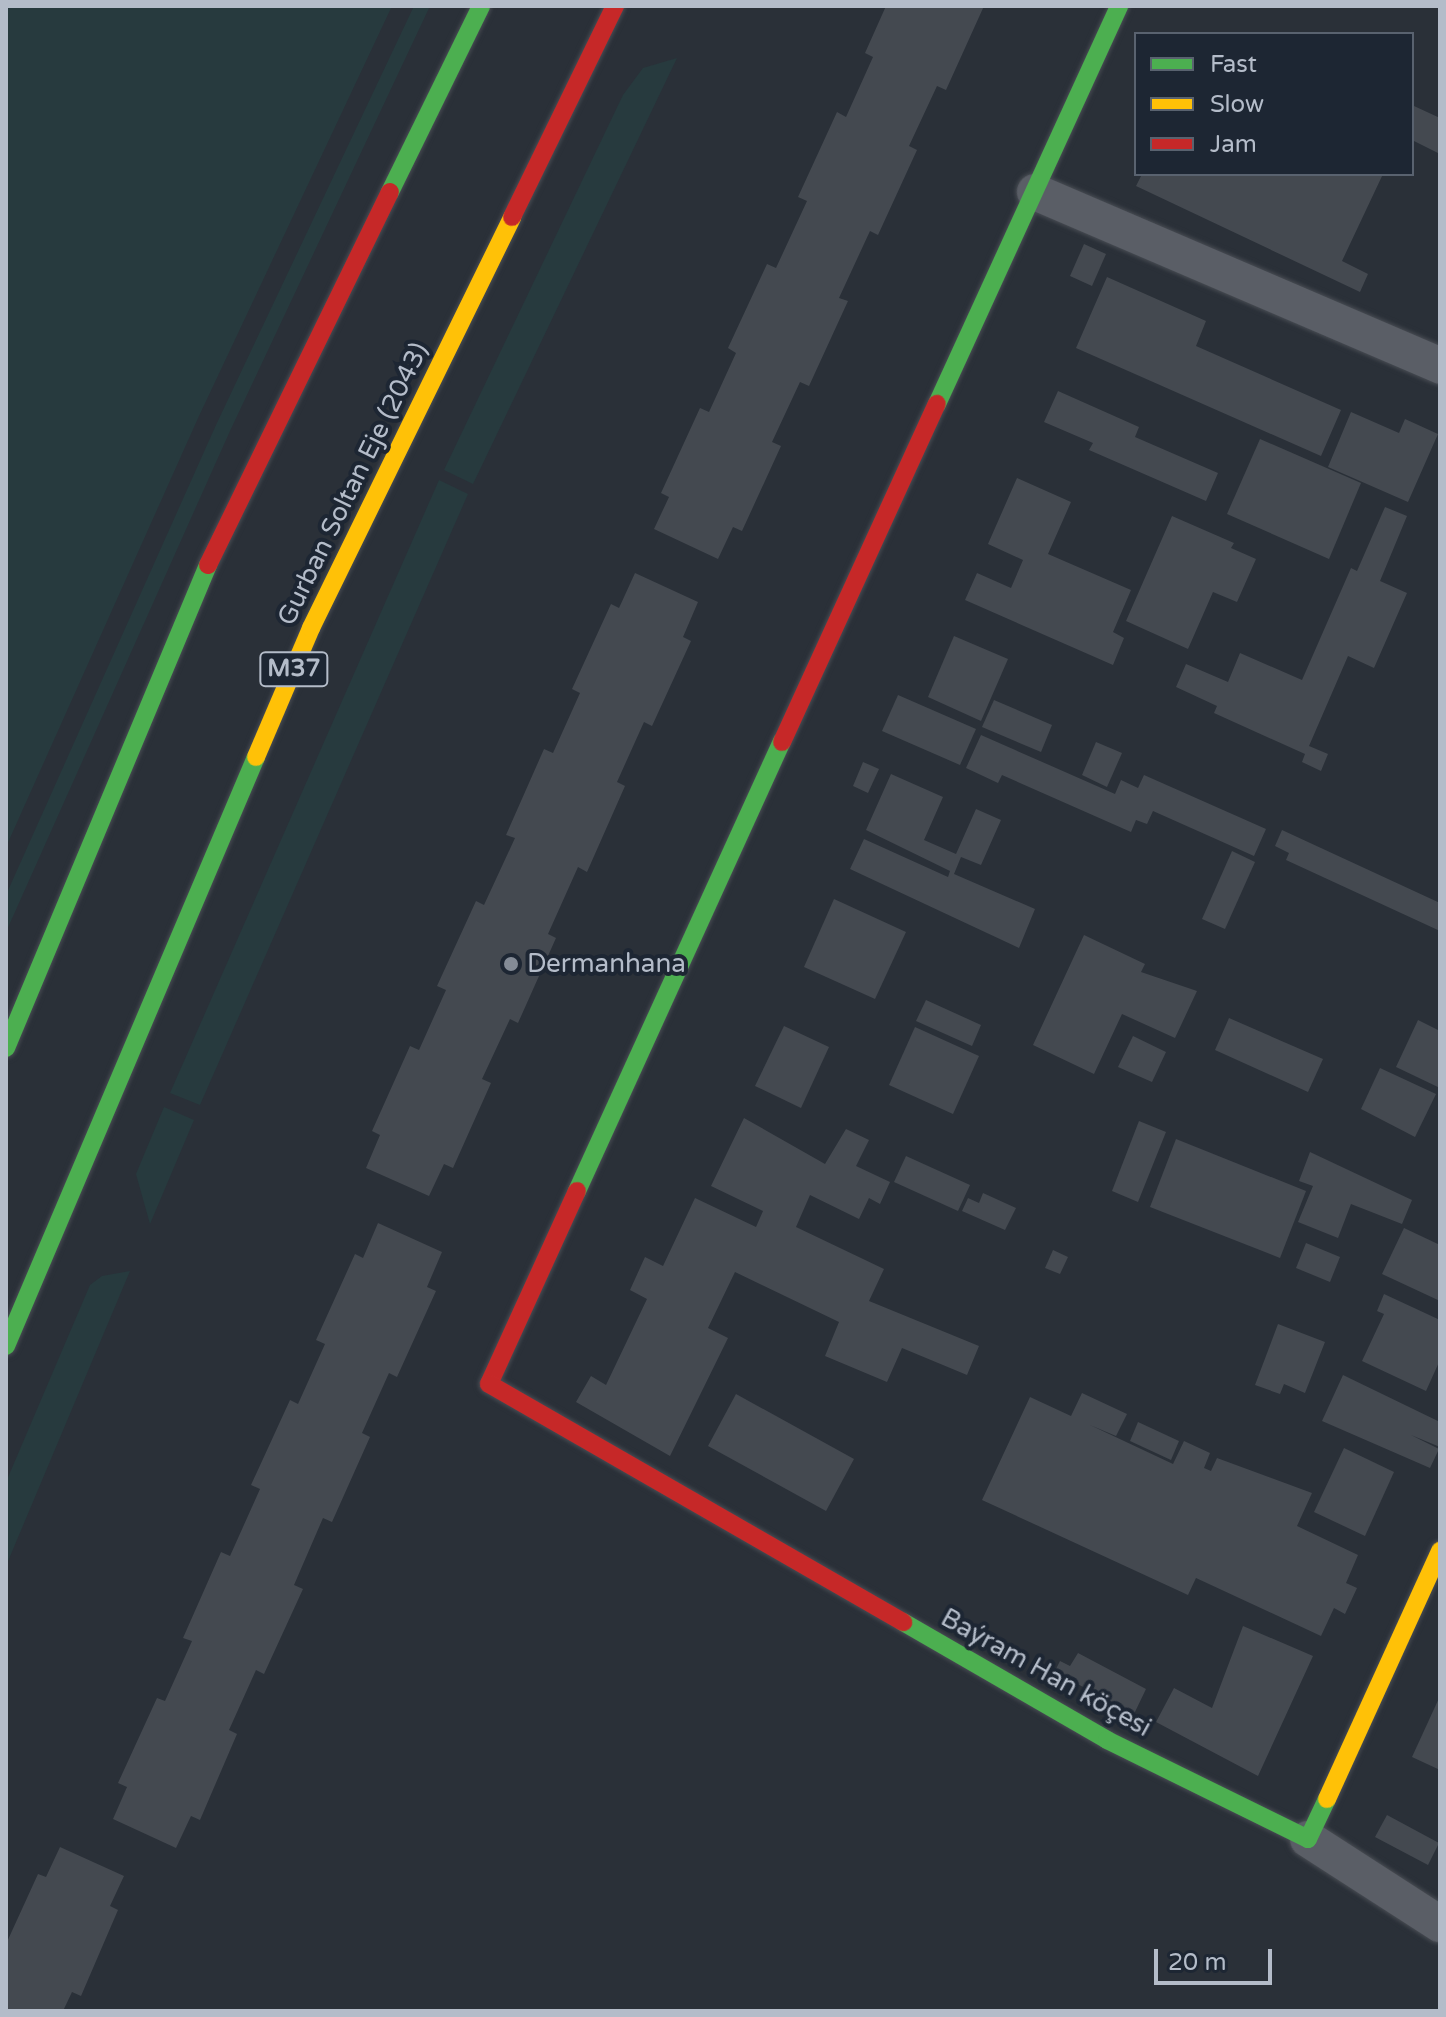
<!DOCTYPE html>
<meta charset="utf-8">
<style>
body{margin:0}
#map{position:relative;width:1446px;height:2017px;overflow:hidden;background:#2a3038;font-family:"Varela Round",sans-serif}
div>[style]{position:absolute}
.green>*{inset:0;background:#273a3e}
.building>*{inset:0;background:#444950}
.roads{filter:drop-shadow(0 0 2px #484c53) drop-shadow(0 0 2px #484c53)}
.street>*{height:36px;margin:-18px;padding:0 18px;transform-origin:18px;border-radius:18px;background:#5a5e66}
.fast>*{height:18px;margin:-9px;padding:0 9px;transform-origin:9px;border-radius:9px;background:#4caf50}
.slow>*{height:18px;margin:-9px;padding:0 9px;transform-origin:9px;border-radius:9px;background:#ffc107}
.jam>*{height:18px;margin:-9px;padding:0 9px;transform-origin:9px;border-radius:9px;background:#c62828}
.dots>*{width:22px;height:22px;translate:-50% -50%;box-sizing:border-box;border:4px solid #1d2633;border-radius:50%}
span{translate:-50% -50%;white-space:nowrap;text-align:center;line-height:1.15;-webkit-text-stroke:8px #1d2633;paint-order:stroke}
.shield-label span{padding:2px 6px;background:#1d2633;border:2px solid;border-radius:6px;-webkit-text-stroke-width:0}
.shield-label{font-size:24px;color:#b4bcc9;font-weight:700}
.street-label{font-size:26px;color:#b4bcc9}
.poi-label{font-size:26px;color:#b4bcc9}
.left{translate:0 -50%;text-align:left}
.frame{position:absolute;inset:0;border:8px solid #b4bcc9;pointer-events:none}
.legend{position:absolute;left:1134px;top:32px;width:280px;height:144px;box-sizing:border-box;background:#1d2633;border:2px solid #59626f;margin:0;padding:10px 14px;list-style:none;font-size:24px;color:#b4bcc9}
.legend li{display:flex;align-items:center;gap:16px;height:40px}
.legend b{width:40px;border:2px solid #59626f}
.scale{position:absolute;left:1154px;top:1949px;width:118px;height:36px;box-sizing:border-box;border:4px solid #b4bcc9;border-top:0;padding-left:10px;font-size:24px;line-height:28px;white-space:nowrap;color:#b4bcc9;-webkit-text-stroke:6px #1d2633;paint-order:stroke}
</style>
<div id="map">
<div class="green">
<i style="clip-path:polygon(6px 6px,392px 6px,199px 416px,6px 847px)"></i>
<i style="clip-path:polygon(414px 6px,430px 6px,230px 431px,6px 932px,6px 895px,216px 425px)"></i>
<i style="clip-path:polygon(677px 58px,473px 484px,444px 470px,623px 95px,643px 68px)"></i>
<i style="clip-path:polygon(439px 480px,468px 494px,200px 1105px,170px 1093px)"></i>
<i style="clip-path:polygon(164px 1107px,194px 1120px,150px 1224px,136px 1174px)"></i>
<i style="clip-path:polygon(130px 1271px,6px 1566px,6px 1482px,90px 1285px,102px 1276px)"></i>
</div>
<div class="building">
<i style="clip-path:polygon(886px 6px,984px 6px,946px 90px,937px 86px,909px 146px,917px 150px,878px 235px,870px 231px,839px 298px,848px 301px,809px 386px,800px 382px,772px 442px,781px 446px,742px 531px,733px 527px,718px 559px,654px 529px,669px 497px,661px 493px,700px 408px,709px 412px,736px 353px,728px 348px,767px 264px,776px 268px,807px 201px,798px 197px,837px 112px,846px 117px,873px 57px,865px 53px)"></i>
<i style="clip-path:polygon(1412px 98px,1414px 106px,1440px 118px,1440px 154px,1412px 140px)"></i>
<i style="clip-path:polygon(1142px 174px,1383px 174px,1342px 261px,1368px 274px,1360px 292px,1136px 186px)"></i>
<i style="clip-path:polygon(1084px 244px,1106px 254px,1092px 286px,1070px 276px)"></i>
<i style="clip-path:polygon(1107px 277px,1206px 321px,1196px 346px,1341px 410px,1321px 456px,1076px 348px)"></i>
<i style="clip-path:polygon(1058px 391px,1139px 427px,1135px 437px,1218px 473px,1206px 501px,1089px 450px,1093px 443px,1044px 422px)"></i>
<i style="clip-path:polygon(1351px 412px,1399px 433px,1405px 419px,1438px 434px,1408px 502px,1328px 467px)"></i>
<i style="clip-path:polygon(1260px 439px,1361px 483px,1329px 559px,1227px 514px)"></i>
<i style="clip-path:polygon(1017px 478px,1071px 502px,1048px 554px,1131px 590px,1113px 632px,1124px 638px,1113px 665px,965px 600px,977px 573px,1011px 588px,1023px 560px,988px 544px)"></i>
<i style="clip-path:polygon(1385px 507px,1407px 516px,1380px 581px,1407px 593px,1374px 668px,1348px 656px,1309px 746px,1328px 754px,1321px 771px,1302px 762px,1305px 754px,1214px 713px,1217px 706px,1176px 687px,1186px 664px,1228px 682px,1240px 653px,1302px 680px,1351px 568px,1357px 571px)"></i>
<i style="clip-path:polygon(1172px 516px,1234px 543px,1231px 548px,1256px 559px,1237px 602px,1213px 592px,1188px 649px,1126px 621px)"></i>
<i style="clip-path:polygon(635px 573px,698px 602px,683px 637px,691px 641px,652px 726px,644px 722px,617px 782px,625px 786px,587px 872px,578px 867px,548px 934px,556px 938px,518px 1023px,510px 1019px,482px 1079px,491px 1083px,453px 1168px,444px 1164px,429px 1196px,366px 1168px,380px 1135px,372px 1131px,410px 1046px,419px 1050px,446px 990px,437px 986px,476px 901px,484px 905px,515px 838px,506px 835px,544px 749px,553px 753px,580px 693px,572px 689px,611px 604px,619px 608px)"></i>
<i style="clip-path:polygon(954px 636px,1008px 659px,981px 721px,928px 697px)"></i>
<i style="clip-path:polygon(898px 695px,976px 729px,960px 765px,882px 731px)"></i>
<i style="clip-path:polygon(994px 700px,1052px 725px,1041px 752px,982px 727px)"></i>
<i style="clip-path:polygon(981px 735px,1115px 794px,1121px 780px,1138px 788px,1144px 775px,1266px 829px,1254px 856px,1153px 811px,1147px 824px,1136px 820px,1131px 832px,1002px 775px,998px 783px,966px 768px)"></i>
<i style="clip-path:polygon(1096px 742px,1122px 753px,1107px 787px,1082px 775px)"></i>
<i style="clip-path:polygon(863px 762px,879px 769px,868px 793px,853px 786px)"></i>
<i style="clip-path:polygon(891px 774px,943px 797px,924px 840px,956px 854px,976px 809px,1001px 820px,981px 865px,961px 857px,954px 874px,1035px 909px,1019px 948px,850px 869px,864px 839px,948px 877px,950px 871px,866px 830px)"></i>
<i style="clip-path:polygon(1282px 830px,1440px 903px,1440px 931px,1286px 860px,1289px 853px,1275px 846px)"></i>
<i style="clip-path:polygon(1232px 851px,1255px 862px,1225px 929px,1202px 919px)"></i>
<i style="clip-path:polygon(834px 899px,906px 932px,875px 999px,804px 967px)"></i>
<i style="clip-path:polygon(1084px 935px,1145px 964px,1141px 972px,1197px 991px,1175px 1038px,1122px 1014px,1094px 1074px,1033px 1045px)"></i>
<i style="clip-path:polygon(926px 1000px,981px 1025px,972px 1046px,916px 1021px)"></i>
<i style="clip-path:polygon(1229px 1018px,1323px 1059px,1308px 1092px,1215px 1050px)"></i>
<i style="clip-path:polygon(1418px 1020px,1440px 1031px,1440px 1088px,1396px 1067px)"></i>
<i style="clip-path:polygon(784px 1026px,829px 1047px,801px 1108px,755px 1086px)"></i>
<i style="clip-path:polygon(915px 1027px,979px 1056px,953px 1114px,889px 1085px)"></i>
<i style="clip-path:polygon(1133px 1036px,1166px 1052px,1152px 1082px,1118px 1067px)"></i>
<i style="clip-path:polygon(1380px 1068px,1436px 1094px,1415px 1137px,1361px 1109px)"></i>
<i style="clip-path:polygon(744px 1118px,825px 1164px,846px 1129px,869px 1140px,856px 1166px,890px 1182px,880px 1204px,869px 1198px,859px 1219px,810px 1195px,796px 1227px,884px 1269px,869px 1301px,979px 1346px,967px 1375px,902px 1348px,887px 1382px,825px 1356px,839px 1322px,735px 1272px,708px 1328px,728px 1338px,670px 1456px,576px 1402px,591px 1376px,606px 1385px,647px 1299px,630px 1290px,645px 1257px,663px 1266px,695px 1198px,756px 1227px,763px 1211px,711px 1186px)"></i>
<i style="clip-path:polygon(1139px 1121px,1166px 1132px,1138px 1202px,1112px 1191px)"></i>
<i style="clip-path:polygon(1176px 1139px,1306px 1191px,1280px 1258px,1150px 1207px)"></i>
<i style="clip-path:polygon(1310px 1152px,1412px 1200px,1402px 1224px,1351px 1204px,1338px 1238px,1298px 1222px,1313px 1186px,1299px 1181px)"></i>
<i style="clip-path:polygon(906px 1156px,970px 1185px,958px 1211px,894px 1182px)"></i>
<i style="clip-path:polygon(983px 1193px,1016px 1208px,1005px 1230px,962px 1211px,968px 1198px,979px 1203px)"></i>
<i style="clip-path:polygon(378px 1223px,442px 1252px,427px 1287px,436px 1291px,397px 1377px,389px 1373px,362px 1433px,370px 1437px,332px 1522px,323px 1518px,294px 1585px,303px 1589px,264px 1674px,256px 1670px,229px 1730px,237px 1734px,200px 1820px,191px 1816px,176px 1848px,113px 1819px,127px 1787px,118px 1783px,157px 1698px,165px 1701px,192px 1641px,183px 1638px,221px 1552px,230px 1556px,260px 1489px,251px 1485px,290px 1400px,298px 1404px,325px 1344px,316px 1340px,355px 1254px,363px 1258px)"></i>
<i style="clip-path:polygon(1404px 1228px,1440px 1245px,1440px 1301px,1382px 1274px)"></i>
<i style="clip-path:polygon(1306px 1243px,1340px 1257px,1330px 1282px,1296px 1268px)"></i>
<i style="clip-path:polygon(1053px 1250px,1068px 1257px,1060px 1274px,1045px 1268px)"></i>
<i style="clip-path:polygon(1384px 1294px,1440px 1320px,1440px 1360px,1426px 1391px,1362px 1361px,1384px 1314px,1377px 1311px)"></i>
<i style="clip-path:polygon(1278px 1324px,1325px 1342px,1305px 1393px,1284px 1384px,1280px 1394px,1255px 1385px)"></i>
<i style="clip-path:polygon(1343px 1375px,1440px 1422px,1440px 1447px,1411px 1435px,1439px 1449px,1430px 1468px,1322px 1421px)"></i>
<i style="clip-path:polygon(1082px 1393px,1127px 1414px,1116px 1436px,1090px 1425px,1173px 1464px,1184px 1441px,1210px 1453px,1204px 1468px,1211px 1471px,1217px 1458px,1312px 1493px,1297px 1526px,1358px 1555px,1346px 1583px,1357px 1588px,1345px 1614px,1334px 1608px,1321px 1636px,1196px 1578px,1188px 1595px,982px 1500px,1030px 1397px,1071px 1416px)"></i>
<i style="clip-path:polygon(736px 1394px,854px 1459px,826px 1511px,708px 1446px)"></i>
<i style="clip-path:polygon(1138px 1422px,1179px 1441px,1171px 1460px,1130px 1441px)"></i>
<i style="clip-path:polygon(1344px 1448px,1394px 1472px,1365px 1536px,1314px 1512px)"></i>
<i style="clip-path:polygon(1243px 1626px,1313px 1656px,1258px 1776px,1156px 1722px,1174px 1688px,1212px 1708px)"></i>
<i style="clip-path:polygon(1078px 1653px,1146px 1689px,1134px 1714px,1070px 1680px,1067px 1687px,1051px 1679px,1060px 1661px,1070px 1666px)"></i>
<i style="clip-path:polygon(1440px 1696px,1440px 1770px,1412px 1757px)"></i>
<i style="clip-path:polygon(1387px 1815px,1439px 1843px,1428px 1865px,1375px 1837px)"></i>
<i style="clip-path:polygon(60px 1847px,124px 1876px,110px 1906px,118px 1910px,81px 1996px,72px 1992px,63px 2011px,6px 2011px,6px 1944px,38px 1874px,46px 1877px)"></i>
</div>
<div class="roads">
<div class="street">
<i style="left:1035px;top:192px;width:441px;rotate:23.2deg"></i>
<i style="left:1308px;top:1839px;width:157px;rotate:32.8deg"></i>
</div>
<div class="fast">
<i style="left:390px;top:192px;width:207px;rotate:-63.9deg"></i>
<i style="left:937px;top:404px;width:438px;rotate:-65.4deg"></i>
<i style="left:6px;top:1048px;width:524px;rotate:-67.3deg"></i>
<i style="left:577px;top:1191px;width:494px;rotate:-65.5deg"></i>
<i style="left:6px;top:1346px;width:640px;rotate:-67deg"></i>
<i style="left:903px;top:1622px;width:236px;rotate:30deg"></i>
<i style="left:1107px;top:1740px;width:224px;rotate:26.2deg"></i>
<i style="left:1308px;top:1839px;width:44px;rotate:-64.6deg"></i>
</div>
<div class="slow">
<i style="left:256px;top:757px;width:140px;rotate:-66.9deg"></i>
<i style="left:311px;top:628px;width:458px;rotate:-63.9deg"></i>
<i style="left:1327px;top:1799px;width:273px;rotate:-65.5deg"></i>
</div>
<div class="jam">
<i style="left:512px;top:217px;width:235px;rotate:-64deg"></i>
<i style="left:208px;top:565px;width:415px;rotate:-64deg"></i>
<i style="left:782px;top:742px;width:372px;rotate:-65.4deg"></i>
<i style="left:577px;top:1191px;width:212px;rotate:114.5deg"></i>
<i style="left:489px;top:1384px;width:478px;rotate:29.9deg"></i>
</div>
</div>
<div class="dots">
<i style="left:511px;top:964px;background:#848b96"></i>
</div>
<div class="shield-label">
<span style="left:294px;top:669px">M37</span>
</div>
<div class="street-label">
<span style="left:353px;top:484px;rotate:-64deg">Gurban Soltan Eje (2043)</span>
<span style="left:1046px;top:1673px;rotate:29deg">Baýram Han köçesi</span>
</div>
<div class="poi-label">
<span class="left" style="left:527px;top:964px">Dermanhana</span>
</div>
<div class="frame"></div>
<ul class="legend">
<li><b style="height:10px;background:#4caf50"></b>Fast</li>
<li><b style="height:10px;background:#ffc107"></b>Slow</li>
<li><b style="height:10px;background:#c62828"></b>Jam</li>
</ul>
<div class="scale">20 m</div>
</div>
